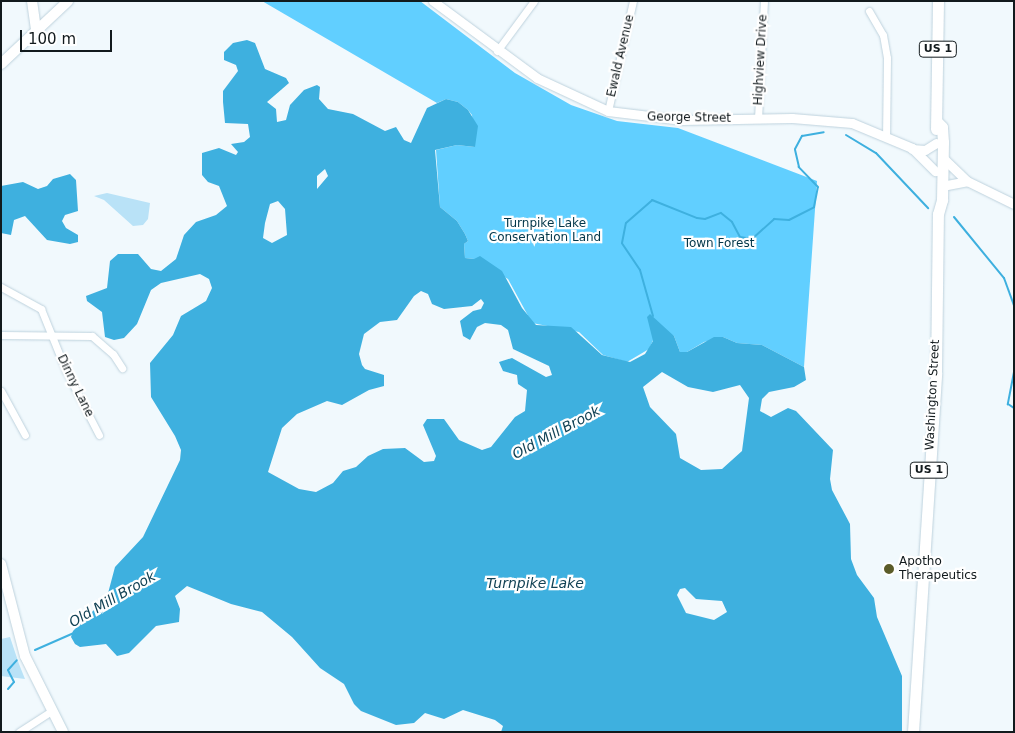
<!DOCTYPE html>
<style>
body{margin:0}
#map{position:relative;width:1015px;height:733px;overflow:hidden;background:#f1f9fd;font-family:"DejaVu Sans",sans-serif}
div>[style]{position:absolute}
.green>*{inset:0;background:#b9e2f7}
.forest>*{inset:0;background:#61cfff}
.water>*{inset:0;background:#3eb0df}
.stream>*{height:2px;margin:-1px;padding:0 1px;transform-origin:1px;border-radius:1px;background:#3eb0df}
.roads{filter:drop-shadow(0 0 1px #bed2dd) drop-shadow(0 0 1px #bed2dd)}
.minor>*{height:7px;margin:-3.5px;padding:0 3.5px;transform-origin:3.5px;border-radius:3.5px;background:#fff}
.tertiary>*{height:9px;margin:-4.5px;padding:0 4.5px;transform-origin:4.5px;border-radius:4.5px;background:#fff}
.secondary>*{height:10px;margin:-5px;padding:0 5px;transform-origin:5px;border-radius:5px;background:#fff}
.primary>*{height:11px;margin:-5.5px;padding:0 5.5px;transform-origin:5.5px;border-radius:5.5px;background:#fff}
.dots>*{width:14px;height:14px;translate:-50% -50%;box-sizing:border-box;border:2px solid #fff;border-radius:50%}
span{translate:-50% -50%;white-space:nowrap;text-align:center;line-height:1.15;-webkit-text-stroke:4.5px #fff;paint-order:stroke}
.shield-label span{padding:1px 4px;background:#fff;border:1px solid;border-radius:4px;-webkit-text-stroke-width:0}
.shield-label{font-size:11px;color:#121a1d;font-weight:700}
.street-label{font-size:12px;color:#121a1d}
.park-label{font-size:12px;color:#023649}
.poi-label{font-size:12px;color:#121a1d}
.left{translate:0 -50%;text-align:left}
.water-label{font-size:14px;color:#124255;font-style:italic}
.frame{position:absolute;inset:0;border:2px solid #121a1d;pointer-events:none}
.scale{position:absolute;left:20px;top:30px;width:92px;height:22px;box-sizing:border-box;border:2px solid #121a1d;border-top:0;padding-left:6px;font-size:15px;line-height:18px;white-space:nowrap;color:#121a1d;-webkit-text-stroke:4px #fff;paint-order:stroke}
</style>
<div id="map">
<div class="green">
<i style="clip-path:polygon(107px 193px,150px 203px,148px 219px,143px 225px,133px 226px,104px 200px,94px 196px)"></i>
<i style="clip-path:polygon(10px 637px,19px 664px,25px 679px,1px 676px,1px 639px)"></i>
</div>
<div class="forest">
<i style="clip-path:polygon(262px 1px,420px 1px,515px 73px,571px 105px,617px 121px,678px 128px,817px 181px,804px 367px,762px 345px,737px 343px,723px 337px,704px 342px,687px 352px,680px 352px,674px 336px,651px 329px,654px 338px,649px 349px,627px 362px,603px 355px,579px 332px,532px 323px,508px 279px,474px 259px,465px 258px,464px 244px,468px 241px,465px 234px,457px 221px,440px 207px,436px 150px,457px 145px,475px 147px,472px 115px,468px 110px,458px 102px,446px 99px,437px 103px)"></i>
</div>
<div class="water">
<i style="clip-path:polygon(evenodd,247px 40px,255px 43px,265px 69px,286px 78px,289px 83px,267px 102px,276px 109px,277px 122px,286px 120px,290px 105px,304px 90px,317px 85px,320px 87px,319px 99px,328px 109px,353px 114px,385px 131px,396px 127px,404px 140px,411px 143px,427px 108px,446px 99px,458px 102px,468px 110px,478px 126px,475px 147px,457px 145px,435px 150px,440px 207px,457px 221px,465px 234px,468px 241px,464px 244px,465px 258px,474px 259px,480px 256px,502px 271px,522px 308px,536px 325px,571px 327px,602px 355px,630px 362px,645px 354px,653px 341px,647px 317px,650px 314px,674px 336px,680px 352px,687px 352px,714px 337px,723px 337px,737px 343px,762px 345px,804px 367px,806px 380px,794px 387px,769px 392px,762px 399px,760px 411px,771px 417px,788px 408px,796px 411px,833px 450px,830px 479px,832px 490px,850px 524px,851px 559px,857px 575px,874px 598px,877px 617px,902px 676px,902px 732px,501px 732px,503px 726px,495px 720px,463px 710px,444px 719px,425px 713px,414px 723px,396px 725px,361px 711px,354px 704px,344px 684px,320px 668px,292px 637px,262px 612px,231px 604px,187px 586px,175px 596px,180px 609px,179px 622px,156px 626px,129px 653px,117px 656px,106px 644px,80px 647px,75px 644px,71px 637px,73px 631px,107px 597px,115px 567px,143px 537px,180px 460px,181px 450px,175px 436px,151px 397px,150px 363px,173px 335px,181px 316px,206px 301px,212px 288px,209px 279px,200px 274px,161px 283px,151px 290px,137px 324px,124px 338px,114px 340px,105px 337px,102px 312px,87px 301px,86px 296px,107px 288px,110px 261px,118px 254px,138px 254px,151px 269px,161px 271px,176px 259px,184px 235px,196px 222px,216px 215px,227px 206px,219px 186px,208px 182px,202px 175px,202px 153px,219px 148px,236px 155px,238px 152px,231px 144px,244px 142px,250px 137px,248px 124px,225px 123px,223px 102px,223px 91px,238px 71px,236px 65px,224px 60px,224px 52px,233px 43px,247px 40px,325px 169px,328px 176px,317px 189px,317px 176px,325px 169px,247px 40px,278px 201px,285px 209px,287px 235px,272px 243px,263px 238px,265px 223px,270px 204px,278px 201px,247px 40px,421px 291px,428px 294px,432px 304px,444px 309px,472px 306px,481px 299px,484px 303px,481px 309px,473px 311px,460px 321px,463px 336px,470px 340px,477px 327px,485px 323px,501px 325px,508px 330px,513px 349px,549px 366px,552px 375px,546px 377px,512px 358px,499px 362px,503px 371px,517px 375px,518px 384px,527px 390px,525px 411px,515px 417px,491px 447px,482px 450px,459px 440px,444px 419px,427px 419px,423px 425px,436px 456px,434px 461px,424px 462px,405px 448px,383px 449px,368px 456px,356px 467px,343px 471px,333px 483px,316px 492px,299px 489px,268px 472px,282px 428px,297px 414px,327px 401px,342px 405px,369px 390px,384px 386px,384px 375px,365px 369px,362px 365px,359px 354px,364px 334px,380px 322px,397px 320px,414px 296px,421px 291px,247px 40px,662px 372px,688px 387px,713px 392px,740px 385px,749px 398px,742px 451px,722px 469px,701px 470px,680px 458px,676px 434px,650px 407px,643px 387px,662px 372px,247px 40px,685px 588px,696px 599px,722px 601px,727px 612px,714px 620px,686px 613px,677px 595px,680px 589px,685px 588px)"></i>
<i style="clip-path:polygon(70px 174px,76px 180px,78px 211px,65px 215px,62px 221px,66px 228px,78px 235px,78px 242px,70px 244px,47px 240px,25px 216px,14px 220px,11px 235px,1px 233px,1px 186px,23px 182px,38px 189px,47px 186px,53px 179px)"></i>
</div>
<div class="stream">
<i style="left:846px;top:135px;width:35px;rotate:31deg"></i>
<i style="left:876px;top:153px;width:76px;rotate:46.6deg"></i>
<i style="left:954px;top:217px;width:79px;rotate:50.7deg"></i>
<i style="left:1004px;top:278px;width:30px;rotate:70deg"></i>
<i style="left:653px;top:316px;width:48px;rotate:-105.8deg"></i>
<i style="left:640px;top:270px;width:32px;rotate:-124deg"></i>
<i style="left:622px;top:243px;width:20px;rotate:-79deg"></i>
<i style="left:626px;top:223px;width:35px;rotate:-41deg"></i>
<i style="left:652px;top:200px;width:48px;rotate:21.8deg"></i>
<i style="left:697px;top:218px;width:8px;rotate:7deg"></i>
<i style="left:705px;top:219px;width:17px;rotate:-21deg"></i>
<i style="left:721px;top:213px;width:14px;rotate:39deg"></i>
<i style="left:732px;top:222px;width:17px;rotate:62deg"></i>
<i style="left:740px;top:237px;width:12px;rotate:9deg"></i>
<i style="left:752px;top:239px;width:30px;rotate:-42deg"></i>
<i style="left:774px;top:219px;width:15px;rotate:4deg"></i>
<i style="left:789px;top:220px;width:28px;rotate:-27deg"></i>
<i style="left:814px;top:207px;width:20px;rotate:-79deg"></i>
<i style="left:818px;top:187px;width:28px;rotate:-134deg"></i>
<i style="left:799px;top:167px;width:18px;rotate:-103deg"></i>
<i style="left:795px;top:149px;width:15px;rotate:-62deg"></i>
<i style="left:802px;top:136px;width:22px;rotate:-10deg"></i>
<i style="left:1014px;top:372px;width:33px;rotate:101deg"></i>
<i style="left:1008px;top:404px;width:7px;rotate:34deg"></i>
<i style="left:35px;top:650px;width:43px;rotate:-23.6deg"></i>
<i style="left:8px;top:689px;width:9px;rotate:-49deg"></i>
<i style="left:14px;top:682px;width:13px;rotate:-117deg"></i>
<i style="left:8px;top:670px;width:13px;rotate:-48deg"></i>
</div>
<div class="roads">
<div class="minor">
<i style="left:869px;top:11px;width:28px;rotate:60deg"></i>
<i style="left:883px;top:35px;width:23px;rotate:80deg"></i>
<i style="left:887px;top:58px;width:77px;rotate:90.7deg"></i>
<i style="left:497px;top:51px;width:62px;rotate:-53.5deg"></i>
<i style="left:608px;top:111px;width:113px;rotate:-77.2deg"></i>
<i style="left:758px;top:119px;width:118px;rotate:-87.1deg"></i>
<i style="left:1px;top:287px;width:46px;rotate:28.8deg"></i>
<i style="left:41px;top:309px;width:67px;rotate:68deg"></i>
<i style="left:66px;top:371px;width:72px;rotate:62.7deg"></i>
<i style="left:1px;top:335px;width:91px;rotate:0.6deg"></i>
<i style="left:92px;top:336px;width:28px;rotate:41deg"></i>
<i style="left:113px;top:354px;width:17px;rotate:57deg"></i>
<i style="left:1px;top:391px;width:50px;rotate:61.4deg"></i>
<i style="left:19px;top:732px;width:37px;rotate:-33deg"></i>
</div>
<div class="tertiary">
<i style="left:433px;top:1px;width:129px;rotate:36.5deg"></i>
<i style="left:537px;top:78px;width:78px;rotate:24.9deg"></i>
<i style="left:608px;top:111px;width:75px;rotate:6.9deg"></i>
<i style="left:682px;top:120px;width:110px;rotate:-1deg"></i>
<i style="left:792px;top:118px;width:60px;rotate:4.8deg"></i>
<i style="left:852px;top:123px;width:65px;rotate:22.6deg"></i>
<i style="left:912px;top:148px;width:33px;rotate:45deg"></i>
<i style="left:912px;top:149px;width:13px;rotate:4deg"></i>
<i style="left:925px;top:150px;width:13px;rotate:-32deg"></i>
<i style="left:942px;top:157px;width:35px;rotate:44deg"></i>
<i style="left:967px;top:181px;width:52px;rotate:26.1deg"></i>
<i style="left:942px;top:186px;width:25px;rotate:-11deg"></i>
</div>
<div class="secondary">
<i style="left:32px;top:1px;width:27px;rotate:82deg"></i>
<i style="left:1px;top:64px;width:92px;rotate:-43.2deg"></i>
<i style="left:1px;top:564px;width:95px;rotate:75.4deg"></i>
<i style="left:25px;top:656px;width:85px;rotate:63.4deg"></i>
</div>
<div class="primary">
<i style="left:936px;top:129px;width:128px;rotate:-89.1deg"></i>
<i style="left:913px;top:732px;width:360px;rotate:-86.3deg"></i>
<i style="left:936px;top:373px;width:159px;rotate:-89.3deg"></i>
<i style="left:938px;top:214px;width:15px;rotate:-74deg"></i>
<i style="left:942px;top:200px;width:58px;rotate:-89deg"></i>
<i style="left:943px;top:142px;width:15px;rotate:-94deg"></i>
<i style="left:942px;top:127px;width:6px;rotate:-135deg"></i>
</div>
</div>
<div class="dots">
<i style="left:889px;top:569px;background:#5b5c29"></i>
</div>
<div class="shield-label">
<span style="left:938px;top:49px">US 1</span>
<span style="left:929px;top:470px">US 1</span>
</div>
<div class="street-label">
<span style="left:621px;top:56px;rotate:-77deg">Ewald Avenue</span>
<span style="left:761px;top:60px;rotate:-87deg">Highview Drive</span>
<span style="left:689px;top:118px;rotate:1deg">George Street</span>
<span style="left:75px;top:386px;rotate:64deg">Dinny Lane</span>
<span style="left:933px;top:395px;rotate:-87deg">Washington Street</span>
</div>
<div class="park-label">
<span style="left:545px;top:231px">Turnpike Lake<br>Conservation Land</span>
<span style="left:719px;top:244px">Town Forest</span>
</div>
<div class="poi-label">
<span class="left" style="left:899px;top:569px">Apotho<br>Therapeutics</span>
</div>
<div class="water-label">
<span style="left:556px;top:432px;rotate:-28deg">Old Mill Brook</span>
<span style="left:535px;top:583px">Turnpike Lake</span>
<span style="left:112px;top:599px;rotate:-30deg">Old Mill Brook</span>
</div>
<div class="frame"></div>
<div class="scale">100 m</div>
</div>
